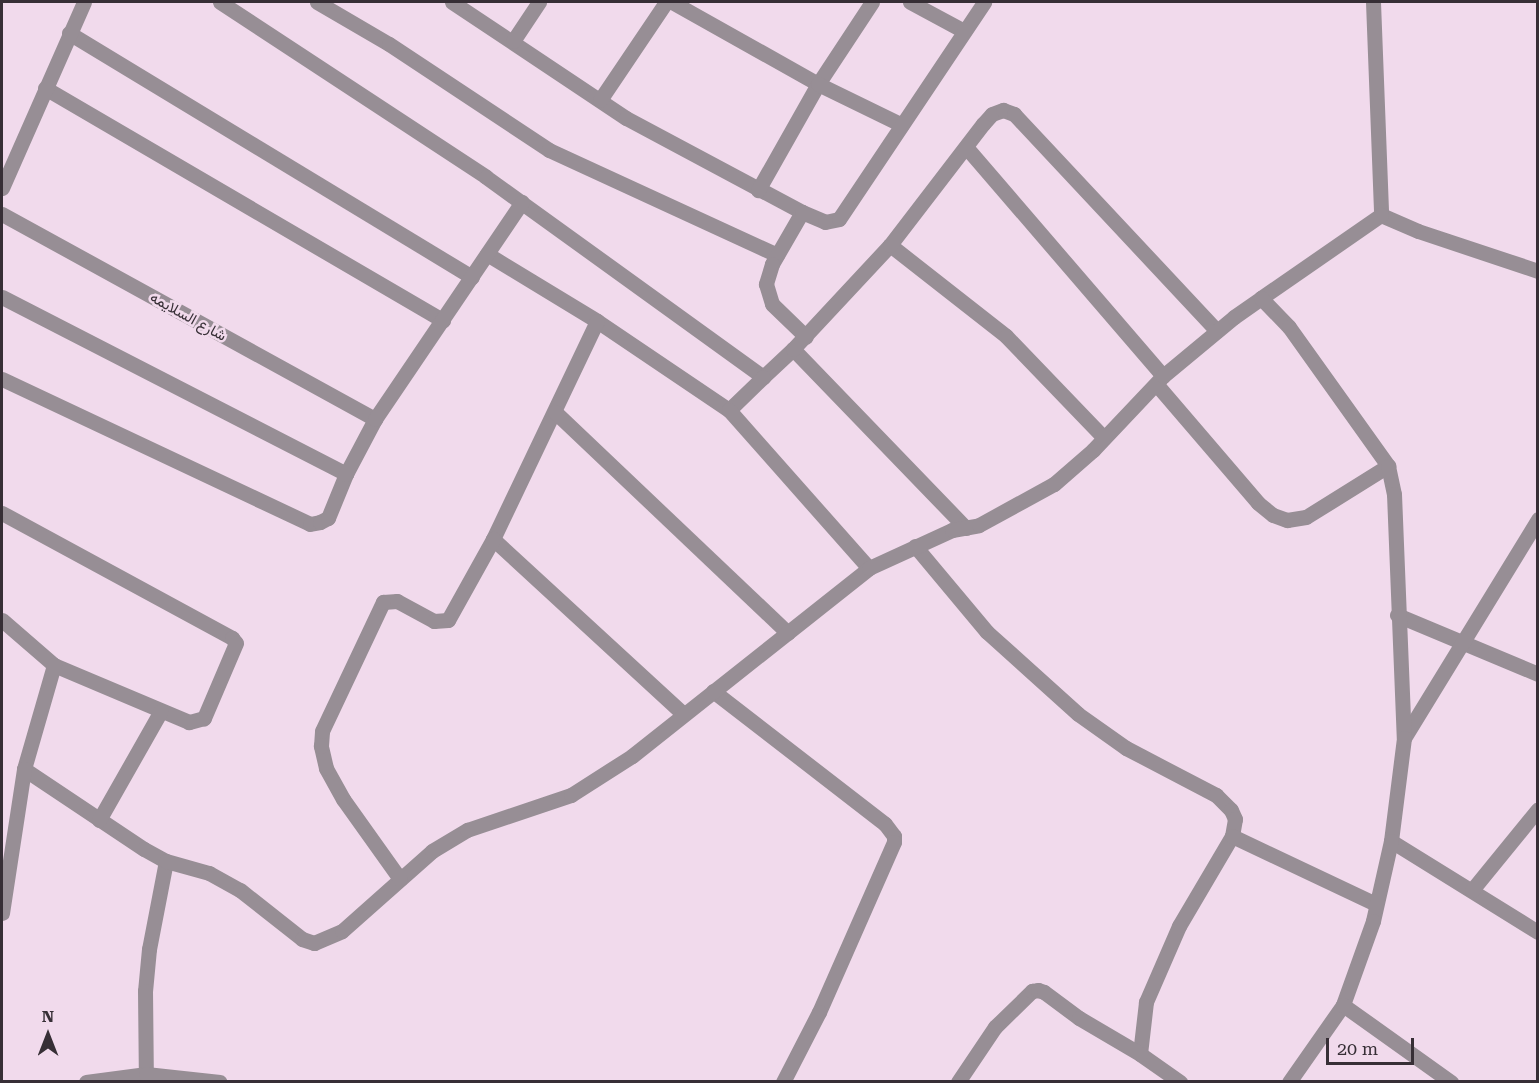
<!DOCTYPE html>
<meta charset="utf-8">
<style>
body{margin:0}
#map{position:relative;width:1539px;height:1083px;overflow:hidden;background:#f1daec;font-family:"Roboto Serif",Vazirmatn,serif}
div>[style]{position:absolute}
.minor>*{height:15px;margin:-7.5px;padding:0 7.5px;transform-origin:7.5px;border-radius:7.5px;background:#978e95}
span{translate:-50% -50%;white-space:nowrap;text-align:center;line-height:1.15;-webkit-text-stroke:5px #f1daec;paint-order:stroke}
.street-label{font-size:15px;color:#372f36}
.frame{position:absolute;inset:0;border:3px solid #372f36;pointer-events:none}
.north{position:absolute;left:18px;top:1005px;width:60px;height:60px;-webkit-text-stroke:4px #f1daec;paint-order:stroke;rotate:0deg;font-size:16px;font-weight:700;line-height:24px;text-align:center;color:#372f36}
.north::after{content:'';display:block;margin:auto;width:21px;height:27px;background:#372f36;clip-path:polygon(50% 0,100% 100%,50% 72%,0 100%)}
.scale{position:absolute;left:1326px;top:1038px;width:88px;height:27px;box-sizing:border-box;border:3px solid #372f36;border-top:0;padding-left:8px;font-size:18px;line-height:21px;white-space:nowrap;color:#372f36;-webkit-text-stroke:4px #f1daec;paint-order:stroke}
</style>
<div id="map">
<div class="minor">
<i style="left:220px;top:2px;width:318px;rotate:33.3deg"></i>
<i style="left:486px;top:177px;width:342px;rotate:35.8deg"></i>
<i style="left:763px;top:377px;width:41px;rotate:-43deg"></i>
<i style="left:793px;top:349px;width:249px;rotate:46deg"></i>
<i style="left:317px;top:2px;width:83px;rotate:30.3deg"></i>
<i style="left:389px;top:44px;width:192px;rotate:33.5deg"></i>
<i style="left:549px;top:150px;width:251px;rotate:24.7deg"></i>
<i style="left:452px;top:2px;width:209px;rotate:33.7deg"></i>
<i style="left:626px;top:118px;width:200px;rotate:28.1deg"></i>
<i style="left:802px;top:212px;width:60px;rotate:120deg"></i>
<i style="left:772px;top:264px;width:21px;rotate:107deg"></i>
<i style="left:766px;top:284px;width:21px;rotate:73deg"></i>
<i style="left:772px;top:304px;width:47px;rotate:44.1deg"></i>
<i style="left:672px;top:2px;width:167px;rotate:29.3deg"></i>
<i style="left:818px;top:84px;width:122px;rotate:119.5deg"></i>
<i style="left:872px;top:2px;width:98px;rotate:123.4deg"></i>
<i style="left:818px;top:84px;width:93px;rotate:26deg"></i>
<i style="left:910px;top:2px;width:61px;rotate:28.2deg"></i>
<i style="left:1373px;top:2px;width:213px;rotate:87.8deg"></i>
<i style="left:1381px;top:215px;width:40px;rotate:23.4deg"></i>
<i style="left:1418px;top:231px;width:126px;rotate:18.4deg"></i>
<i style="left:69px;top:33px;width:471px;rotate:31.2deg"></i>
<i style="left:513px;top:41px;width:47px;rotate:-56.3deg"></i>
<i style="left:45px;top:88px;width:461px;rotate:30.3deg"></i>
<i style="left:600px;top:100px;width:118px;rotate:-56deg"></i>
<i style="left:966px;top:147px;width:302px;rotate:49.3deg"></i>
<i style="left:2px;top:188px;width:203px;rotate:-66.2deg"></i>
<i style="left:802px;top:212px;width:25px;rotate:23deg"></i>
<i style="left:825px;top:222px;width:14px;rotate:-12deg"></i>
<i style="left:839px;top:219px;width:261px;rotate:-56.2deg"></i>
<i style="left:2px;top:214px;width:426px;rotate:28.8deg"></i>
<i style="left:890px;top:245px;width:147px;rotate:38.1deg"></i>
<i style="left:1006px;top:336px;width:141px;rotate:46.1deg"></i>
<i style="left:487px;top:254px;width:129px;rotate:31.3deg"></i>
<i style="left:597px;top:321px;width:159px;rotate:34deg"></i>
<i style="left:729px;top:410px;width:47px;rotate:-44.1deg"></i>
<i style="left:2px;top:297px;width:387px;rotate:27.2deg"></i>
<i style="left:1261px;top:298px;width:146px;rotate:-34.7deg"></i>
<i style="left:597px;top:321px;width:242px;rotate:115.5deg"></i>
<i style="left:493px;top:539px;width:258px;rotate:42.6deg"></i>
<i style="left:793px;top:349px;width:142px;rotate:-47deg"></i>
<i style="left:890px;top:245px;width:153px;rotate:-52.5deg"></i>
<i style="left:983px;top:124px;width:13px;rotate:-48deg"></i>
<i style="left:992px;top:114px;width:12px;rotate:-20deg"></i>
<i style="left:1003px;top:110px;width:12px;rotate:20deg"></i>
<i style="left:1014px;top:114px;width:297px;rotate:46.9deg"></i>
<i style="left:2px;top:379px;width:340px;rotate:25.2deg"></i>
<i style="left:310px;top:524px;width:10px;rotate:-11deg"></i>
<i style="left:320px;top:522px;width:9px;rotate:-27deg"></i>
<i style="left:328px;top:518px;width:48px;rotate:-67.8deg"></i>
<i style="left:346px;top:474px;width:62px;rotate:-62.2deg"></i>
<i style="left:375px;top:419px;width:262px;rotate:-55.9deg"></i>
<i style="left:1157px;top:385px;width:155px;rotate:49.4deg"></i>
<i style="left:1258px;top:503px;width:19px;rotate:39deg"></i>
<i style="left:1273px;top:515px;width:15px;rotate:20deg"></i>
<i style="left:1287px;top:520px;width:19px;rotate:-9deg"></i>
<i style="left:1306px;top:517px;width:97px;rotate:-31.9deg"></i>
<i style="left:729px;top:410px;width:211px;rotate:48.5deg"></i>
<i style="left:555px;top:412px;width:321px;rotate:43.5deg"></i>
<i style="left:2px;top:513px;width:262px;rotate:28.5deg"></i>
<i style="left:232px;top:638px;width:6px;rotate:51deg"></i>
<i style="left:236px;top:643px;width:82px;rotate:113.1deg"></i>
<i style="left:204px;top:718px;width:16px;rotate:165deg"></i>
<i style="left:189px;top:722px;width:147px;rotate:-157.1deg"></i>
<i style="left:915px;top:546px;width:112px;rotate:50.1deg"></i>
<i style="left:987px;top:632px;width:122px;rotate:42deg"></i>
<i style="left:1078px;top:714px;width:59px;rotate:35.3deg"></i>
<i style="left:1126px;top:748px;width:102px;rotate:27.6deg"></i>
<i style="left:1216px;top:795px;width:21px;rotate:45deg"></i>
<i style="left:1231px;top:810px;width:10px;rotate:66deg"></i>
<i style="left:1235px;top:819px;width:17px;rotate:100deg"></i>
<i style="left:1232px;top:836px;width:104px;rotate:120.5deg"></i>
<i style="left:1179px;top:926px;width:83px;rotate:113.5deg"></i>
<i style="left:1146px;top:1002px;width:52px;rotate:96.6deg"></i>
<i style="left:1140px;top:1054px;width:49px;rotate:35deg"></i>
<i style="left:1397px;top:615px;width:153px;rotate:22.7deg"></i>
<i style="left:2px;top:620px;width:69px;rotate:40.9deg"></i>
<i style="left:54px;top:665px;width:108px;rotate:106.1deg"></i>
<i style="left:24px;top:769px;width:144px;rotate:33.7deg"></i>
<i style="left:144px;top:849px;width:25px;rotate:29deg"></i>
<i style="left:166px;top:861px;width:90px;rotate:100.9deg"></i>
<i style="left:149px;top:949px;width:42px;rotate:95.4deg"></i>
<i style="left:145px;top:991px;width:91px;rotate:89.4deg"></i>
<i style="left:713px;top:691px;width:217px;rotate:37.7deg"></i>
<i style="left:885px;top:824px;width:15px;rotate:53deg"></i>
<i style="left:894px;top:836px;width:6px;rotate:90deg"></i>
<i style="left:894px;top:842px;width:186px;rotate:113.8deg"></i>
<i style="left:819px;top:1012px;width:79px;rotate:117.2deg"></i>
<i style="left:1404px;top:738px;width:257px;rotate:-58.5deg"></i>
<i style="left:99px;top:820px;width:125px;rotate:-60.4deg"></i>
<i style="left:1232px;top:836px;width:159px;rotate:25.3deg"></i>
<i style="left:1391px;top:841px;width:173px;rotate:31.8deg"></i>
<i style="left:166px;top:861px;width:45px;rotate:15.6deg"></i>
<i style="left:209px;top:873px;width:35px;rotate:29deg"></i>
<i style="left:240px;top:890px;width:79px;rotate:38.3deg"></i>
<i style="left:302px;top:939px;width:13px;rotate:18deg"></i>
<i style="left:314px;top:943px;width:30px;rotate:-23deg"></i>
<i style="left:342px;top:931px;width:120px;rotate:-41.6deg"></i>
<i style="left:432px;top:851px;width:41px;rotate:-31deg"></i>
<i style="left:467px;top:830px;width:110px;rotate:-18.6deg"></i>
<i style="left:571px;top:795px;width:72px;rotate:-32.6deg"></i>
<i style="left:632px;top:756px;width:303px;rotate:-38.4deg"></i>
<i style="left:869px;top:568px;width:91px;rotate:-24.6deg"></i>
<i style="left:952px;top:530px;width:27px;rotate:-10deg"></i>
<i style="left:979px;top:525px;width:85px;rotate:-28.7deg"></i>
<i style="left:1054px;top:484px;width:52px;rotate:-41.1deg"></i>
<i style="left:1093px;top:450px;width:102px;rotate:-46.6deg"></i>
<i style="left:1163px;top:376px;width:92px;rotate:-39.7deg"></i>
<i style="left:1234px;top:317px;width:33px;rotate:-35deg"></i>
<i style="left:1261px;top:298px;width:40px;rotate:46deg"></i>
<i style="left:1289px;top:327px;width:171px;rotate:54.5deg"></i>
<i style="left:1388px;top:466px;width:29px;rotate:78deg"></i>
<i style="left:1394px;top:494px;width:244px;rotate:87.7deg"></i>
<i style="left:1404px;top:738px;width:104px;rotate:97.2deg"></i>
<i style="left:1391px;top:841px;width:82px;rotate:102.7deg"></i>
<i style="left:1373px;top:921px;width:89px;rotate:109.7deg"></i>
<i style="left:1343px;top:1005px;width:94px;rotate:125deg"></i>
<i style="left:400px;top:879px;width:98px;rotate:-125.5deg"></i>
<i style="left:343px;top:799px;width:35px;rotate:-119deg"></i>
<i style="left:326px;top:768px;width:23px;rotate:-103deg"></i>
<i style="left:321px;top:746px;width:15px;rotate:-86deg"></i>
<i style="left:322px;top:731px;width:143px;rotate:-64.7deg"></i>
<i style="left:383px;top:602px;width:14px;rotate:-4deg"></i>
<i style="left:397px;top:601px;width:42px;rotate:28.4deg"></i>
<i style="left:434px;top:621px;width:14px;rotate:-4deg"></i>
<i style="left:448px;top:620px;width:93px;rotate:-60.9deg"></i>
<i style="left:1472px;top:890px;width:104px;rotate:-50.8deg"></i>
<i style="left:2px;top:913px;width:146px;rotate:-81.3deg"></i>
<i style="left:1343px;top:1005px;width:133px;rotate:35.5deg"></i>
<i style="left:86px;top:1082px;width:61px;rotate:-7.6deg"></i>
<i style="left:146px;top:1074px;width:74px;rotate:6.2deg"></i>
<i style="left:958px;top:1082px;width:66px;rotate:-56.1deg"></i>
<i style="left:995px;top:1027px;width:52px;rotate:-44.2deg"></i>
<i style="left:1032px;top:991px;width:6px;rotate:-9deg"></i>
<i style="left:1038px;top:990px;width:6px;rotate:18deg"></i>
<i style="left:1044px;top:992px;width:44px;rotate:36.6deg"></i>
<i style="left:1079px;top:1018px;width:71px;rotate:30.5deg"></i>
</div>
<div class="street-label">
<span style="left:188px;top:317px;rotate:29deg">شارع السلايمه</span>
</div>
<div class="frame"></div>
<div class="north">N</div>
<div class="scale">20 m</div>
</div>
